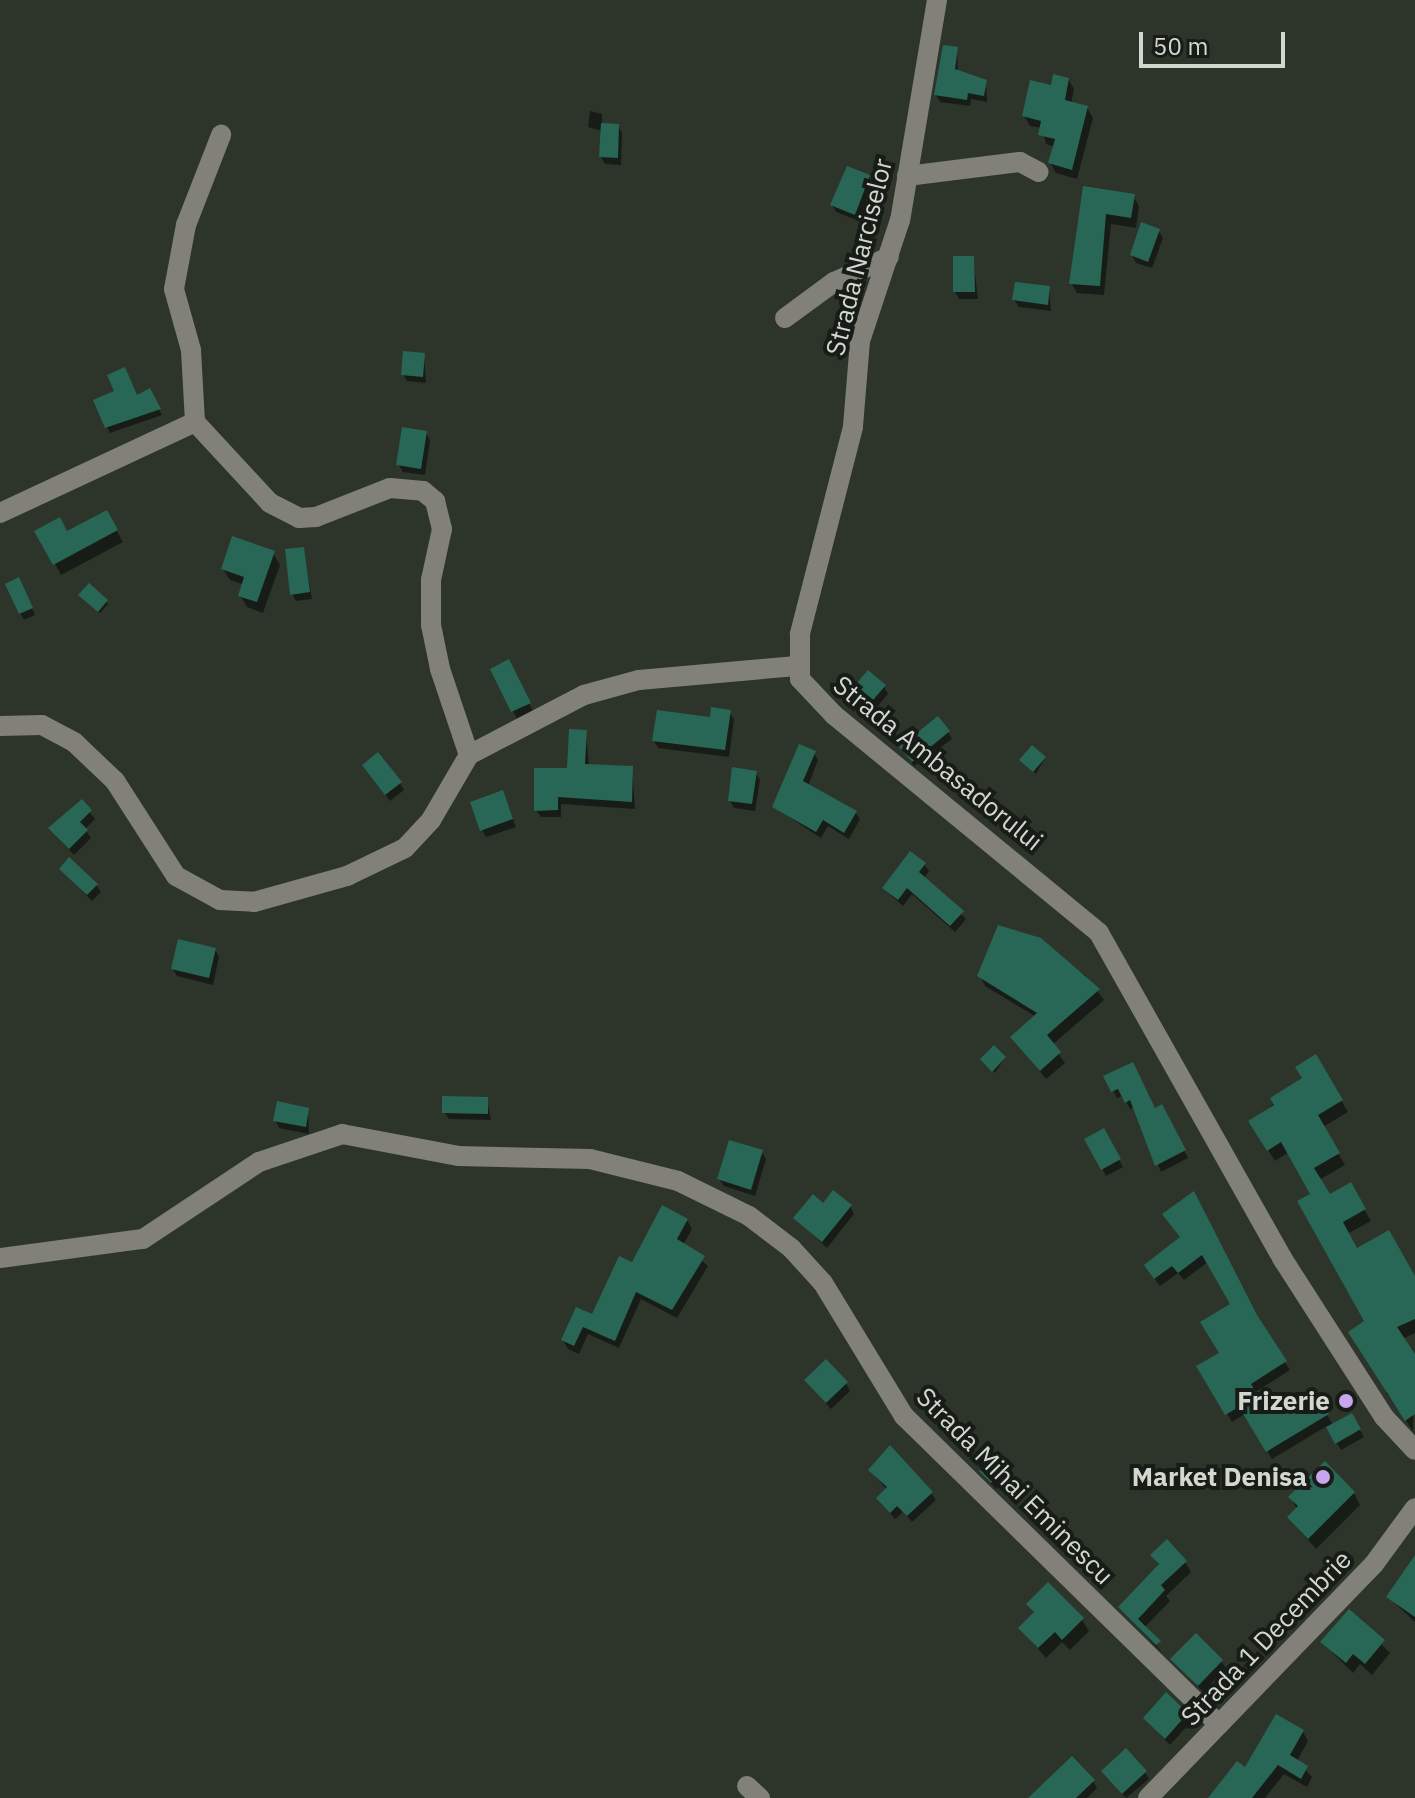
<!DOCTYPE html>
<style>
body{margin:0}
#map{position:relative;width:1415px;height:1798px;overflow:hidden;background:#2d352b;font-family:"IBM Plex Sans",sans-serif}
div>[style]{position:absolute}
.shadow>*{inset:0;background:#0007}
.building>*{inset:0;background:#286655}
.minor>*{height:20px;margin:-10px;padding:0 10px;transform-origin:10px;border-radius:10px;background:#81817a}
.dots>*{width:22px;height:22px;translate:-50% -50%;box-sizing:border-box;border:4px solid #181c17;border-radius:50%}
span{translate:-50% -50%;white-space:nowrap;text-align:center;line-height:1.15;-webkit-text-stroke:8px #181c17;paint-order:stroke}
.street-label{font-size:26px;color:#d2d7d0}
.poi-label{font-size:26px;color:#d2d7d0;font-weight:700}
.right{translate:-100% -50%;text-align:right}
.scale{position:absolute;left:1139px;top:32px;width:146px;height:36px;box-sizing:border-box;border:4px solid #d2d7d0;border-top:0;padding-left:10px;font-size:24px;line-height:28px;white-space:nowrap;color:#d2d7d0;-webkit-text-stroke:6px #181c17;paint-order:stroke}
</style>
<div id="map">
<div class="shadow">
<i style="clip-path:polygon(957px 49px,958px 73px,986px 82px,987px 102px,971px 99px,970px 106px,940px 102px,936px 95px)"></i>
<i style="clip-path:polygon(1068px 79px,1074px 89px,1071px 104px,1087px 108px,1093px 118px,1077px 179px,1056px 173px,1050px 163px,1055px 147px,1046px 144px,1042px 128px,1030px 126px,1024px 116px)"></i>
<i style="clip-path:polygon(590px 111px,602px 114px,602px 125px,618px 126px,622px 133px,621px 165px,605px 164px,601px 157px,602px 131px,588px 127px)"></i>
<i style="clip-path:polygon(868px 176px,873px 184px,859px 221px,836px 212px,832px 205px)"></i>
<i style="clip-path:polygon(1085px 188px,1133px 196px,1139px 206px,1136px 228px,1111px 224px,1104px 295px,1077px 293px,1071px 283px)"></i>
<i style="clip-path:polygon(1158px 230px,1163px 238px,1152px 268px,1136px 263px,1132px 255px)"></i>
<i style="clip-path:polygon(973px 258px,978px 299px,959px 299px,955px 292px)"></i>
<i style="clip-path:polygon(1049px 288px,1051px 311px,1019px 307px,1014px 300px)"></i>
<i style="clip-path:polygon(424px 355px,426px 383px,407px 381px,403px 374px)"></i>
<i style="clip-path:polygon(149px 391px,162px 415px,110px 433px,107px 427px)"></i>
<i style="clip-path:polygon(426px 433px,430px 440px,425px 475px,403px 472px,399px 465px)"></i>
<i style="clip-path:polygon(106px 512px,123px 542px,61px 575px,37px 531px,67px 533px)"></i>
<i style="clip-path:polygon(303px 549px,312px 599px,296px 601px,292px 594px)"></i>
<i style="clip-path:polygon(273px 553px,280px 565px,263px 613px,247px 607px,240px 595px,244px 585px,230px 580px,223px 569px)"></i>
<i style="clip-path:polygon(23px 587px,35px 615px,24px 620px,20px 613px)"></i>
<i style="clip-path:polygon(83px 598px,106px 601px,108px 604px,100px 613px)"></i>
<i style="clip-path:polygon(508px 662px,533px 711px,517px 719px,492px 670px)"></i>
<i style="clip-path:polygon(884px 687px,888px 694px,866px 720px,846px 699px)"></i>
<i style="clip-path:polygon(729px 712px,734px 719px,729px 757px,658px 748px,654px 741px)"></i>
<i style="clip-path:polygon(586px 732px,589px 766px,632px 768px,635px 809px,561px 804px,561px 817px,541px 817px,536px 810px,569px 770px)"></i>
<i style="clip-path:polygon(948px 732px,952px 739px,914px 766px,902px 748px)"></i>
<i style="clip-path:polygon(814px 753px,818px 760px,808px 786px,855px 812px,860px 819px,849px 839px,828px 826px,821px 838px,774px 807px)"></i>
<i style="clip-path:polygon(1045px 758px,1036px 774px,1023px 763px)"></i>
<i style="clip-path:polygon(368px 772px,400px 783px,404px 790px,390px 801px)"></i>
<i style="clip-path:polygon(755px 772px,760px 780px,755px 811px,734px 808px,730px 801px)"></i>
<i style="clip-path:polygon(506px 800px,516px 827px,486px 837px,482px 830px)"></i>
<i style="clip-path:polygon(81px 802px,95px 819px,85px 829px,91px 838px,74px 855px,50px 829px)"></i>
<i style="clip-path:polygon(924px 864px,929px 871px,924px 878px,966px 919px,955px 932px,912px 894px,903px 906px,884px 889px)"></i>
<i style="clip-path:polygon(61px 869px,96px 885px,101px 892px,92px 901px)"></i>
<i style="clip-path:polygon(215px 950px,219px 957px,213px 985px,177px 976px,173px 969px)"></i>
<i style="clip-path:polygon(1084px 974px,1104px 1000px,1052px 1045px,1065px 1063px,1046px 1079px,1013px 1038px,1036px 1017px,985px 986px,980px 976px)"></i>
<i style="clip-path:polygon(1316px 1057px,1348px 1112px,1323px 1127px,1345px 1165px,1319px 1180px,1329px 1197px,1350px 1185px,1371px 1221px,1347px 1234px,1357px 1251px,1415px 1279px,1415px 1333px,1402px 1339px,1415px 1358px,1413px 1431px,1386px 1393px,1366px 1322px,1313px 1195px,1289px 1152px,1275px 1161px,1251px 1122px,1305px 1079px)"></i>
<i style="clip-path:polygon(1005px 1058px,995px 1073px,984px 1063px)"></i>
<i style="clip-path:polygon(1106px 1077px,1155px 1110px,1162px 1107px,1188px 1158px,1161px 1172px,1135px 1107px,1130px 1109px,1123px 1096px,1117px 1098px)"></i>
<i style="clip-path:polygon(487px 1099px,491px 1120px,449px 1119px,444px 1112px)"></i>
<i style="clip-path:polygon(308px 1110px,309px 1134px,279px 1128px,275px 1120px)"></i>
<i style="clip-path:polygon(1103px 1131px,1123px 1167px,1106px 1176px,1087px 1139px)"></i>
<i style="clip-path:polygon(762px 1152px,766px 1159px,755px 1196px,724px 1186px,719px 1179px)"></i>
<i style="clip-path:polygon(1193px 1194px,1258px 1321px,1290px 1370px,1254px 1393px,1270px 1417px,1313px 1391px,1333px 1425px,1351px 1415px,1364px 1437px,1341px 1450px,1327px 1426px,1272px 1459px,1245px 1414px,1232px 1422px,1199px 1367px,1222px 1354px,1232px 1305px,1208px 1262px,1184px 1280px,1178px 1273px,1160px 1286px,1151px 1274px,1181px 1239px)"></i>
<i style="clip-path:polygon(824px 1206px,850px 1206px,854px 1214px,827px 1248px,796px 1218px)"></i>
<i style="clip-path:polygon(687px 1220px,692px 1229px,683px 1245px,708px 1266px,677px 1318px,641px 1299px,619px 1348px,588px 1334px,579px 1354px,568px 1349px,563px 1340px,593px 1317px,632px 1265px)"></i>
<i style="clip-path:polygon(807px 1381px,846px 1383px,850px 1391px,831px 1409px)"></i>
<i style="clip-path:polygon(1007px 1466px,1011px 1473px,996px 1489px,981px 1472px)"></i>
<i style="clip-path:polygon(870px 1470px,931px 1493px,936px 1500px,912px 1522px,903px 1512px,895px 1519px,878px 1498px,887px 1490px)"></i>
<i style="clip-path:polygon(1354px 1493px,1360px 1505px,1316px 1549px,1289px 1518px,1297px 1509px,1291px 1498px)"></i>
<i style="clip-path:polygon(1153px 1555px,1185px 1562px,1191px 1572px,1166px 1596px,1170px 1601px,1144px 1628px,1163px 1654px,1120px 1608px,1159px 1567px)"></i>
<i style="clip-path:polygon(1415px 1564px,1415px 1622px,1388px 1597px)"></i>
<i style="clip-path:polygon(1029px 1604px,1082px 1620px,1089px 1631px,1070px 1650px,1062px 1642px,1046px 1658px,1020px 1628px,1034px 1614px)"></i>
<i style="clip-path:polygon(1349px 1612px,1390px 1653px,1372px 1675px,1360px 1664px,1353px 1673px,1322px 1642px)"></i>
<i style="clip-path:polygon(1172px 1659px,1221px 1661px,1226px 1668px,1203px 1692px)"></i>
<i style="clip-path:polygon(1187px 1714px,1191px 1722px,1170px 1745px,1145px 1718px)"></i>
<i style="clip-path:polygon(1303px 1732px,1308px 1741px,1297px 1761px,1312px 1777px,1307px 1787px,1284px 1774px,1265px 1798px,1217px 1798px,1245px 1770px)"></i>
<i style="clip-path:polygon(1103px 1771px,1145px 1772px,1149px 1779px,1126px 1798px)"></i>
<i style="clip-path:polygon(1093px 1781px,1097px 1788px,1087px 1798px,1057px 1798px)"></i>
</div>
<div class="building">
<i style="clip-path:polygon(943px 45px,958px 47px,955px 69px,987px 80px,984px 96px,968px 93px,967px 100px,934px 95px)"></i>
<i style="clip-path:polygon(1053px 74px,1069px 78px,1065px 100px,1088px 106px,1072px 170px,1048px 163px,1055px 139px,1038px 135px,1041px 121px,1022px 116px,1030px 80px,1051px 85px)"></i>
<i style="clip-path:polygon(601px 123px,619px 124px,618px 158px,599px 157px)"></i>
<i style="clip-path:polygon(847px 166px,870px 175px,855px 215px,830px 205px)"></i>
<i style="clip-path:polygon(1083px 186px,1135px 194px,1131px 218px,1106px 214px,1100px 286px,1069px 284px)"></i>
<i style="clip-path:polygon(1141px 222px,1160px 229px,1148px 262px,1130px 255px)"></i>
<i style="clip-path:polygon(953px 256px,974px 256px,975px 292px,953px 292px)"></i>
<i style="clip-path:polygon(1015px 282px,1050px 286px,1048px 305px,1012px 300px)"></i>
<i style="clip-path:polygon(403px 351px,425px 353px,423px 377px,401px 375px)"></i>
<i style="clip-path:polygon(125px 367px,137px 395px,150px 388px,161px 409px,105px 428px,93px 400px,114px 391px,107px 375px)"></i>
<i style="clip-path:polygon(402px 427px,427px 431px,421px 469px,396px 465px)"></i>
<i style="clip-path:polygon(107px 510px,118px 530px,53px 565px,34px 531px,60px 517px,67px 531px)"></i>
<i style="clip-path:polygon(232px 536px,275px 551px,257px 602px,238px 596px,244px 577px,221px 569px)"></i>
<i style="clip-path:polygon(304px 547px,310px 592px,290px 595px,285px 549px)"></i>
<i style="clip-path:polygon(19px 577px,33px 608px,19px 614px,5px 584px)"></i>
<i style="clip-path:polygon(89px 583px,108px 600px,98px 612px,78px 595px)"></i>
<i style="clip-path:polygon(509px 659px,531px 703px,511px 712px,490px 669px)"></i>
<i style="clip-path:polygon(868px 670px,886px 685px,861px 714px,843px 699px)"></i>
<i style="clip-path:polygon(711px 707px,731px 710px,725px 750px,652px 741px,657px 710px,710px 717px)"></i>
<i style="clip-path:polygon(938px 716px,950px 731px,912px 762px,899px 747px)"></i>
<i style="clip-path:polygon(569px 729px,587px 730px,585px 764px,633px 766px,632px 802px,558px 797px,558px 810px,534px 811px,534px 768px,567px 768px)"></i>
<i style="clip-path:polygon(799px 744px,816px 751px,803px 781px,857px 811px,844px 833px,823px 820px,816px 832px,772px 807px)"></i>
<i style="clip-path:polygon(1032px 745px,1046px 757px,1033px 772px,1019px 760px)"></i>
<i style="clip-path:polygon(378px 752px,402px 782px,385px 795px,362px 765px)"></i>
<i style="clip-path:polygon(732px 767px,757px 771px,752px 804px,728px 801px)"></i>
<i style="clip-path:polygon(503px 790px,513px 819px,480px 831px,470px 802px)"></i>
<i style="clip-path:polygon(82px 799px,92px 810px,80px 822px,88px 830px,69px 849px,48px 828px)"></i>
<i style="clip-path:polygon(910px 851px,926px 863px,919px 872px,964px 911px,950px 926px,907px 888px,898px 900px,882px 888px)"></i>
<i style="clip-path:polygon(69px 857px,98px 884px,87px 895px,59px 869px)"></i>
<i style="clip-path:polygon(998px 925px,1041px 938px,1100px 989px,1047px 1035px,1061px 1052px,1040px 1071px,1010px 1037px,1037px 1013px,977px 976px)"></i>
<i style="clip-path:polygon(178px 939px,216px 948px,209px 978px,171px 969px)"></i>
<i style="clip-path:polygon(994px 1045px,1006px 1057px,992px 1072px,980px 1059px)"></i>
<i style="clip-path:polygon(1316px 1054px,1343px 1100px,1318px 1115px,1340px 1153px,1314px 1168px,1330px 1194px,1351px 1182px,1366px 1209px,1343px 1222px,1357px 1248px,1389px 1230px,1415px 1276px,1415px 1319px,1397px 1327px,1415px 1354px,1415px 1414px,1405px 1421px,1348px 1332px,1364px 1321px,1297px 1201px,1310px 1194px,1281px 1142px,1267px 1151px,1248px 1121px,1274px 1105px,1270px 1098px,1302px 1078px,1295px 1067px)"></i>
<i style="clip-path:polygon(1133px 1062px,1155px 1108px,1162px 1104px,1186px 1150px,1155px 1166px,1130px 1100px,1125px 1103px,1118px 1089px,1111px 1092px,1103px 1076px)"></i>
<i style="clip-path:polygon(442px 1096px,488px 1097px,488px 1114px,442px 1113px)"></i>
<i style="clip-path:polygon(277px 1101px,309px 1108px,306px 1127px,273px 1121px)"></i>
<i style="clip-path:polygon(1104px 1128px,1121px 1159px,1101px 1170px,1084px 1139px)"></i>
<i style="clip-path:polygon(729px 1140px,763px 1150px,751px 1190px,717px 1179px)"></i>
<i style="clip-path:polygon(833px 1190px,852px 1205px,822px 1242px,793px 1218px,813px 1194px,823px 1203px)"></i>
<i style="clip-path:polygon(1194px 1191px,1257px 1315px,1287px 1361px,1251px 1384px,1266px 1409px,1270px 1414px,1314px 1389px,1329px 1414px,1266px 1452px,1239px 1407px,1225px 1415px,1196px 1366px,1219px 1353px,1200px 1322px,1230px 1304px,1202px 1255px,1178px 1273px,1172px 1266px,1154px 1279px,1144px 1265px,1180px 1237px,1162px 1214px)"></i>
<i style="clip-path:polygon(662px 1205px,688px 1219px,677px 1239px,705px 1256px,672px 1310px,636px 1292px,615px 1341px,583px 1327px,574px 1346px,561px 1340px,576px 1307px,592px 1314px,619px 1256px,632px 1262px)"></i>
<i style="clip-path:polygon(826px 1359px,848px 1382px,826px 1403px,804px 1380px)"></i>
<i style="clip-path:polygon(1352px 1413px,1361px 1429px,1335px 1444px,1326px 1427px)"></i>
<i style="clip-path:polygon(890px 1445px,933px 1492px,907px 1516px,897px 1506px,890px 1513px,876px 1498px,887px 1487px,868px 1470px)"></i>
<i style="clip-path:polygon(996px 1453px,1009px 1465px,991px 1483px,979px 1471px)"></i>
<i style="clip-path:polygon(1325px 1461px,1355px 1492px,1308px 1539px,1287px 1517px,1298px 1506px,1288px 1497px)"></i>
<i style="clip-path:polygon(1167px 1539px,1187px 1561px,1161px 1585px,1165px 1590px,1138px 1619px,1161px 1641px,1156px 1645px,1118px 1607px,1159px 1564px,1150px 1555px)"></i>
<i style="clip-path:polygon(1415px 1555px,1415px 1617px,1386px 1597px)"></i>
<i style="clip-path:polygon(1048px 1582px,1084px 1618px,1062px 1640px,1055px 1632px,1038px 1648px,1018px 1628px,1034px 1612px,1026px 1604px)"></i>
<i style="clip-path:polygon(1349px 1609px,1385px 1640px,1365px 1664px,1353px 1654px,1346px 1663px,1320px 1642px)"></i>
<i style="clip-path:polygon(1196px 1633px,1223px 1660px,1198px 1686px,1170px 1659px)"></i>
<i style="clip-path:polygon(1166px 1692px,1188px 1713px,1165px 1739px,1143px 1718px)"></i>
<i style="clip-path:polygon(1276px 1714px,1304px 1730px,1290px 1755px,1308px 1766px,1301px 1779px,1278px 1765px,1252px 1798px,1208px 1798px,1237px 1761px,1245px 1767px)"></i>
<i style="clip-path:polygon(1126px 1748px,1147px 1771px,1122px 1794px,1101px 1771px)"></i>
<i style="clip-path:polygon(1072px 1756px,1095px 1780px,1076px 1798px,1028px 1798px)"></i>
</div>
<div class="minor">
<i style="left:937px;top:0;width:223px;rotate:99.5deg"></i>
<i style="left:900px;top:220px;width:127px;rotate:108.3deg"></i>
<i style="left:860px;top:341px;width:86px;rotate:94.7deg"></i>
<i style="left:853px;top:427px;width:214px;rotate:104.4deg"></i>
<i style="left:800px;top:634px;width:45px;rotate:90deg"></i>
<i style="left:800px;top:679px;width:50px;rotate:46.6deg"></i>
<i style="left:834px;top:715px;width:343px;rotate:39.4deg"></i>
<i style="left:1099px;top:933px;width:373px;rotate:60.6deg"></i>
<i style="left:1282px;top:1258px;width:189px;rotate:57.3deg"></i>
<i style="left:1384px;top:1417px;width:45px;rotate:46.8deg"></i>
<i style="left:907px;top:176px;width:114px;rotate:-7.1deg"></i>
<i style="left:1020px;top:162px;width:21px;rotate:28deg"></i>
<i style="left:785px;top:318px;width:61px;rotate:-36.3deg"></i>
<i style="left:834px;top:282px;width:60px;rotate:-24.4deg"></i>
<i style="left:195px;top:422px;width:72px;rotate:-93.2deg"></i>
<i style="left:191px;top:350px;width:63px;rotate:-105.6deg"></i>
<i style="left:174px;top:289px;width:65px;rotate:-79.4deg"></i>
<i style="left:186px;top:225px;width:97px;rotate:-68.7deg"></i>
<i style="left:0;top:513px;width:215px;rotate:-25deg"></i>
<i style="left:195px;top:422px;width:110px;rotate:47.2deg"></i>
<i style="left:270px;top:503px;width:33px;rotate:27deg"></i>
<i style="left:299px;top:518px;width:17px;rotate:-3deg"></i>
<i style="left:316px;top:517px;width:79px;rotate:-21.4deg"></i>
<i style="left:390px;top:488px;width:33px;rotate:5deg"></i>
<i style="left:423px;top:491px;width:16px;rotate:40deg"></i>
<i style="left:435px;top:501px;width:29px;rotate:76deg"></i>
<i style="left:442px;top:529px;width:52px;rotate:102.2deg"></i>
<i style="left:431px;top:580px;width:45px;rotate:90deg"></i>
<i style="left:431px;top:625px;width:45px;rotate:78.4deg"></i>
<i style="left:440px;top:669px;width:91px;rotate:71.4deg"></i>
<i style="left:0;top:726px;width:42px;rotate:-1.4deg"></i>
<i style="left:42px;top:725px;width:36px;rotate:28deg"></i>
<i style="left:74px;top:742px;width:57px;rotate:43.6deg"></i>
<i style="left:115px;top:781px;width:113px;rotate:57.3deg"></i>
<i style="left:176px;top:876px;width:50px;rotate:28.6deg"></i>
<i style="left:220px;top:900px;width:34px;rotate:3deg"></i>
<i style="left:254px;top:902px;width:97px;rotate:-15.6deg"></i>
<i style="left:347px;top:876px;width:64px;rotate:-25.8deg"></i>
<i style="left:405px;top:848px;width:38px;rotate:-47deg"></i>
<i style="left:431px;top:820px;width:75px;rotate:-59.7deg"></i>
<i style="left:469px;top:755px;width:130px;rotate:-27.6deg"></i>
<i style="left:584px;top:695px;width:57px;rotate:-15.3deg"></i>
<i style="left:639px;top:680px;width:158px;rotate:-5.1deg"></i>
<i style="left:0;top:1258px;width:144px;rotate:-7.6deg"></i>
<i style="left:143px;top:1239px;width:139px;rotate:-33.6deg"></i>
<i style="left:259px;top:1162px;width:88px;rotate:-18.6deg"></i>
<i style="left:342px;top:1134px;width:118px;rotate:10.7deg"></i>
<i style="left:458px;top:1156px;width:132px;rotate:1.3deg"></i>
<i style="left:590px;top:1159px;width:91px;rotate:14deg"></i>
<i style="left:678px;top:1181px;width:79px;rotate:26.2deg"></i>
<i style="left:749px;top:1216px;width:53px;rotate:37.3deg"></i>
<i style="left:791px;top:1248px;width:47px;rotate:47.6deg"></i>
<i style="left:823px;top:1283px;width:156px;rotate:58.7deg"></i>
<i style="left:904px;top:1416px;width:441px;rotate:44.4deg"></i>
<i style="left:747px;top:1786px;width:18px;rotate:43deg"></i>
<i style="left:1148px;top:1798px;width:325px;rotate:-46deg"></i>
<i style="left:1374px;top:1564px;width:69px;rotate:-53.8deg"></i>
</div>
<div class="dots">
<i style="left:1346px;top:1401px;background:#c7a6ef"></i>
<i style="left:1323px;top:1477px;background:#c7a6ef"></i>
</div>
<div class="street-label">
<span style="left:859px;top:257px;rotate:-76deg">Strada Narciselor</span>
<span style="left:938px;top:763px;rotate:39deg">Strada Ambasadorului</span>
<span style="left:1015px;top:1486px;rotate:45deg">Strada Mihai Eminescu</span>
<span style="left:1266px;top:1638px;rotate:-46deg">Strada 1 Decembrie</span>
</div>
<div class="poi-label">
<span class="right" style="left:1330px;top:1401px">Frizerie</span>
<span class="right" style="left:1307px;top:1477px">Market Denisa</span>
</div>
<div class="scale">50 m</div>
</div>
